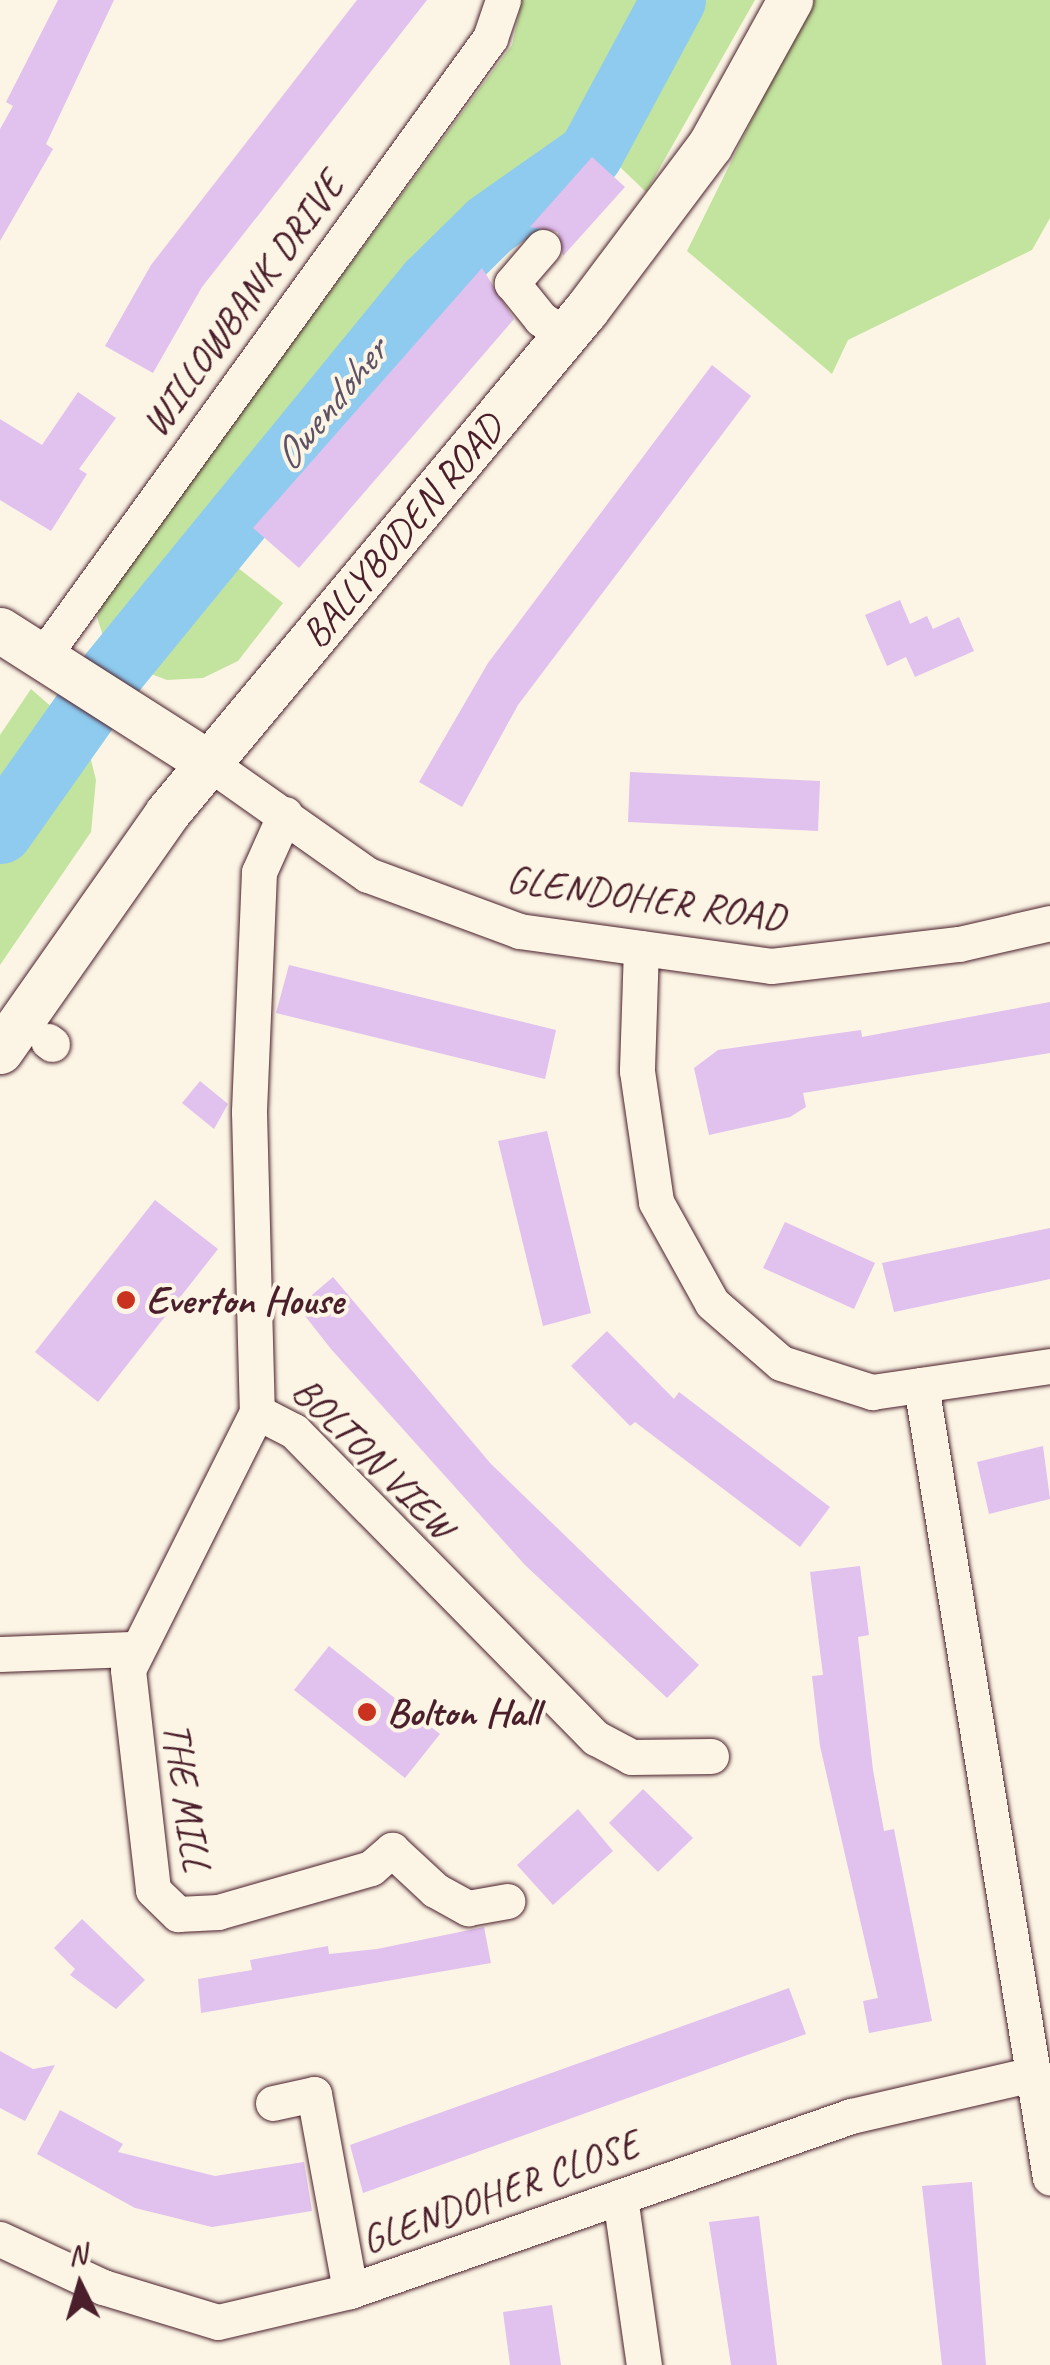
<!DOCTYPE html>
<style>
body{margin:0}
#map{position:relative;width:1050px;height:2365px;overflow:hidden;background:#fcf5e5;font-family:Caveat,sans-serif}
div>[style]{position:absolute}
.green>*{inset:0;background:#c2e49e}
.river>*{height:65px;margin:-32.5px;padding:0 32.5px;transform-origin:32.5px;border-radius:32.5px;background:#8ecbef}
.building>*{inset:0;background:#e1c1ee}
.roads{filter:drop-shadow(0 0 2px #4a1f2b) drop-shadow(0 0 2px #4a1f2b)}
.minor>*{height:35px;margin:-17.5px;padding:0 17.5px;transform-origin:17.5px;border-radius:17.5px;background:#fcf5e5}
.major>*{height:45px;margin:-22.5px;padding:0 22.5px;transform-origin:22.5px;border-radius:22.5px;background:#fcf5e5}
.dots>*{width:28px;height:28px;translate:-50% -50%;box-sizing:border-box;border:5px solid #fcf5e5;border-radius:50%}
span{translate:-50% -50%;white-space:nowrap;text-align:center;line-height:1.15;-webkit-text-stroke:8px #fcf5e5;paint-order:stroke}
.street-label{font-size:40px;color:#4a1f2b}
.poi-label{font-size:40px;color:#4a1f2b;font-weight:700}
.left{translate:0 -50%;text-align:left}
.water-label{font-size:42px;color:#5e5366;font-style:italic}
.north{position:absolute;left:30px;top:2235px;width:100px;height:100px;-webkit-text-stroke:8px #fcf5e5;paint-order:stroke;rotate:355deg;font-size:28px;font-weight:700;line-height:40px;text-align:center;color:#4a1f2b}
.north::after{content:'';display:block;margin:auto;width:35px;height:45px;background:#4a1f2b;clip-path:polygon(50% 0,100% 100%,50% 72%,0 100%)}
</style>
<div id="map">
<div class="green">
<i style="clip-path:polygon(522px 0,755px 0,646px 192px,596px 144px,489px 225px,429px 284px,210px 546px,283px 603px,238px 661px,203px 678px,167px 680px,143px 671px,103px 636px,97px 617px,106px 595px,512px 45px)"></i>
<i style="clip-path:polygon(811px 0,1050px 0,1050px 218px,1032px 250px,848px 340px,832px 374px,687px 251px)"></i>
<i style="clip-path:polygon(31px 689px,85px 736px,96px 780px,91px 832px,0 965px,0 735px)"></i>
</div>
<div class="river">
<i style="left:0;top:831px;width:194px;rotate:-54.8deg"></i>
<i style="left:112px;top:672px;width:501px;rotate:-50.75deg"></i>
<i style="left:429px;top:284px;width:84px;rotate:-44.5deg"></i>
<i style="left:489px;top:225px;width:123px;rotate:-35.1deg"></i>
<i style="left:590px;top:154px;width:175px;rotate:-61.7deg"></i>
</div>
<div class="building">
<i style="clip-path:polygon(58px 0,114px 0,46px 144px,53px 149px,0 241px,0 129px,13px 106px,6px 102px)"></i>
<i style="clip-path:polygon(357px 0,427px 0,202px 287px,153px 373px,105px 346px,151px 265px)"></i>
<i style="clip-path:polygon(592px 157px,625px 187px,563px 256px,558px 232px,530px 227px)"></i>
<i style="clip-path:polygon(482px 268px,514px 319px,299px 568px,253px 528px)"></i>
<i style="clip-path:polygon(712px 365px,751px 396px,518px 705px,462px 807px,419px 782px,488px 663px)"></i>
<i style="clip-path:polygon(78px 392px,116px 418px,79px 469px,87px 474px,51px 531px,0 500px,0 419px,42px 445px)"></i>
<i style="clip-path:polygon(900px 600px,910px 624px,927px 616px,933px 629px,959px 617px,974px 651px,915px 677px,906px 657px,887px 666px,865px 615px)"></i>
<i style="clip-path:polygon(630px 772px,820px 781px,818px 831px,628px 822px)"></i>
<i style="clip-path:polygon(289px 965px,556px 1030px,545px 1079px,276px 1013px)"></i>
<i style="clip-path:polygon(1050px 1002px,1050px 1053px,803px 1093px,806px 1107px,790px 1117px,709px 1135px,694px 1068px,718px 1050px,861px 1030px,862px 1037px)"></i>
<i style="clip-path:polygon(200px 1081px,228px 1104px,214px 1129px,182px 1103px)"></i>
<i style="clip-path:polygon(547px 1131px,591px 1313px,543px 1326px,498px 1141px)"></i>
<i style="clip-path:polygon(155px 1200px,218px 1249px,98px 1402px,35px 1352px)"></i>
<i style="clip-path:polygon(785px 1222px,875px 1263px,854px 1309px,763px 1268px)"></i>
<i style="clip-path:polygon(1050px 1228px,1050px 1279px,894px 1312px,882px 1263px)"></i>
<i style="clip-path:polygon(333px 1277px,491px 1464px,699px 1665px,667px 1698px,525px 1565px,331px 1349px,298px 1307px)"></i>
<i style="clip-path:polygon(607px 1331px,674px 1399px,679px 1392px,830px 1507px,800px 1547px,635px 1422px,630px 1426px,571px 1366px)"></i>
<i style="clip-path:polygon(1043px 1446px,1050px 1499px,989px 1514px,977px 1462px)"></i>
<i style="clip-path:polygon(860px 1566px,869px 1635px,858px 1637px,873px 1770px,884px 1831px,894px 1829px,932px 2021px,869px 2033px,863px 2001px,878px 1998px,820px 1746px,812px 1676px,823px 1675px,810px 1572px)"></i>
<i style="clip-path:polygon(329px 1646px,440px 1734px,405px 1778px,294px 1690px)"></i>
<i style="clip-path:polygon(643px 1789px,693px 1838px,658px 1872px,609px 1823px)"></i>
<i style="clip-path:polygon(578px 1809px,613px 1851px,553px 1905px,517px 1865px)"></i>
<i style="clip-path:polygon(82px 1919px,145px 1980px,116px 2009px,70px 1975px,75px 1969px,54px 1948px)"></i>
<i style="clip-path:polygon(484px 1927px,491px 1963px,201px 2013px,198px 1979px,252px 1970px,250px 1960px,328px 1946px,329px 1954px,377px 1949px)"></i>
<i style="clip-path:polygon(789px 1988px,806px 2034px,363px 2193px,350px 2145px)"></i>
<i style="clip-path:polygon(0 2051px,33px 2069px,55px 2065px,25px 2121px,0 2108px)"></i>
<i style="clip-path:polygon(60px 2110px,123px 2144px,118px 2152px,215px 2176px,304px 2162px,312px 2211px,212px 2227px,135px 2208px,37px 2154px)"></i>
<i style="clip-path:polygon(972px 2182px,986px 2365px,942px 2365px,922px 2186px)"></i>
<i style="clip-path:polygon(759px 2216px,777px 2365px,731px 2365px,709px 2222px)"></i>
<i style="clip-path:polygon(552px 2305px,561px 2365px,510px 2365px,503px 2312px)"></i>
</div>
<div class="roads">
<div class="minor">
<i style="left:543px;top:247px;width:48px;rotate:130.7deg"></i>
<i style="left:512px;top:283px;width:46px;rotate:51.1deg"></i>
<i style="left:541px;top:319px;width:30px;rotate:33deg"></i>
<i style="left:43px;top:656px;width:763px;rotate:-54.12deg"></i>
<i style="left:490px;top:38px;width:40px;rotate:-71.1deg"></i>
<i style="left:209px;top:763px;width:194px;rotate:35.2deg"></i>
<i style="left:368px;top:875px;width:161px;rotate:20.3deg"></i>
<i style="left:519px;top:931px;width:254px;rotate:7.9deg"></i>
<i style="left:771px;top:966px;width:189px;rotate:-6.7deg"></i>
<i style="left:959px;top:944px;width:93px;rotate:-13deg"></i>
<i style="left:285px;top:814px;width:64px;rotate:114.1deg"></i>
<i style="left:259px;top:872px;width:240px;rotate:92.4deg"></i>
<i style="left:249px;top:1112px;width:300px;rotate:88.5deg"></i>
<i style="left:257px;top:1412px;width:288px;rotate:116.6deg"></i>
<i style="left:128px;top:1670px;width:221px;rotate:83.5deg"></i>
<i style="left:153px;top:1890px;width:35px;rotate:44deg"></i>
<i style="left:178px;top:1914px;width:40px;rotate:-2.9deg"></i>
<i style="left:218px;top:1912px;width:159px;rotate:-16deg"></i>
<i style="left:371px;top:1868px;width:28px;rotate:-41deg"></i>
<i style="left:392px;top:1850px;width:59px;rotate:42.9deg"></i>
<i style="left:435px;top:1890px;width:38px;rotate:29deg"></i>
<i style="left:468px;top:1908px;width:40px;rotate:-10deg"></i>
<i style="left:641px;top:948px;width:123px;rotate:91.9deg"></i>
<i style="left:637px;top:1071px;width:132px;rotate:81.7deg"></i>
<i style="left:656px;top:1202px;width:115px;rotate:61deg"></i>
<i style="left:712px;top:1303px;width:91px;rotate:41deg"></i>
<i style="left:781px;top:1363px;width:96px;rotate:17.7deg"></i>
<i style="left:872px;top:1392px;width:180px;rotate:-8.3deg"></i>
<i style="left:48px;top:1041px;width:5px;rotate:37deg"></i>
<i style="left:921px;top:1385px;width:803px;rotate:80.76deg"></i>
<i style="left:257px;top:1412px;width:42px;rotate:27.2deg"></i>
<i style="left:294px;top:1431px;width:431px;rotate:45.5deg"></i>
<i style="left:596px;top:1738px;width:40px;rotate:28deg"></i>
<i style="left:631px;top:1757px;width:80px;rotate:-0.7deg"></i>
<i style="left:0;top:1654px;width:133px;rotate:-2.2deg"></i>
<i style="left:273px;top:2103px;width:42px;rotate:-12.4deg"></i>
<i style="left:314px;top:2094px;width:200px;rotate:79.6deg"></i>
<i style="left:620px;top:2197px;width:170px;rotate:81.9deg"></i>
<i style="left:0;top:2239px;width:114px;rotate:25deg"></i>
<i style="left:103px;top:2287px;width:120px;rotate:16.9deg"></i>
<i style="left:218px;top:2322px;width:136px;rotate:-13.2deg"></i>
<i style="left:350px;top:2291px;width:531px;rotate:-19.25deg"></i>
<i style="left:851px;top:2116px;width:187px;rotate:-13deg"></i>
</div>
<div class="major">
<i style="left:0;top:630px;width:248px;rotate:32.5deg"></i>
<i style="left:0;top:1051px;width:291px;rotate:-54.9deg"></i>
<i style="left:167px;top:813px;width:655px;rotate:-50.21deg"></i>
<i style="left:586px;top:310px;width:206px;rotate:-53.1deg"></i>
<i style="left:710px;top:145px;width:166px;rotate:-61.1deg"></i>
</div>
</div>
<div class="dots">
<i style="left:126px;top:1300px;background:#c8321e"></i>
<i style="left:367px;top:1712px;background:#c8321e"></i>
</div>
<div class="street-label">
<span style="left:242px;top:304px;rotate:-54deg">WILLOWBANK DRIVE</span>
<span style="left:402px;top:531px;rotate:-50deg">BALLYBODEN ROAD</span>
<span style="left:646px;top:898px;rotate:8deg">GLENDOHER ROAD</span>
<span style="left:374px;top:1458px;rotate:45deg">BOLTON VIEW</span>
<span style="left:187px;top:1797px;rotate:82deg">THE MILL</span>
<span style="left:500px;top:2192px;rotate:-20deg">GLENDOHER CLOSE</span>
</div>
<div class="poi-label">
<span class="left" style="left:146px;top:1300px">Everton House</span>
<span class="left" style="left:387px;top:1712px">Bolton Hall</span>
</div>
<div class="water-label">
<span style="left:330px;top:405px;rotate:-51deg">Owendoher</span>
</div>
<div class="north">N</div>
</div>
